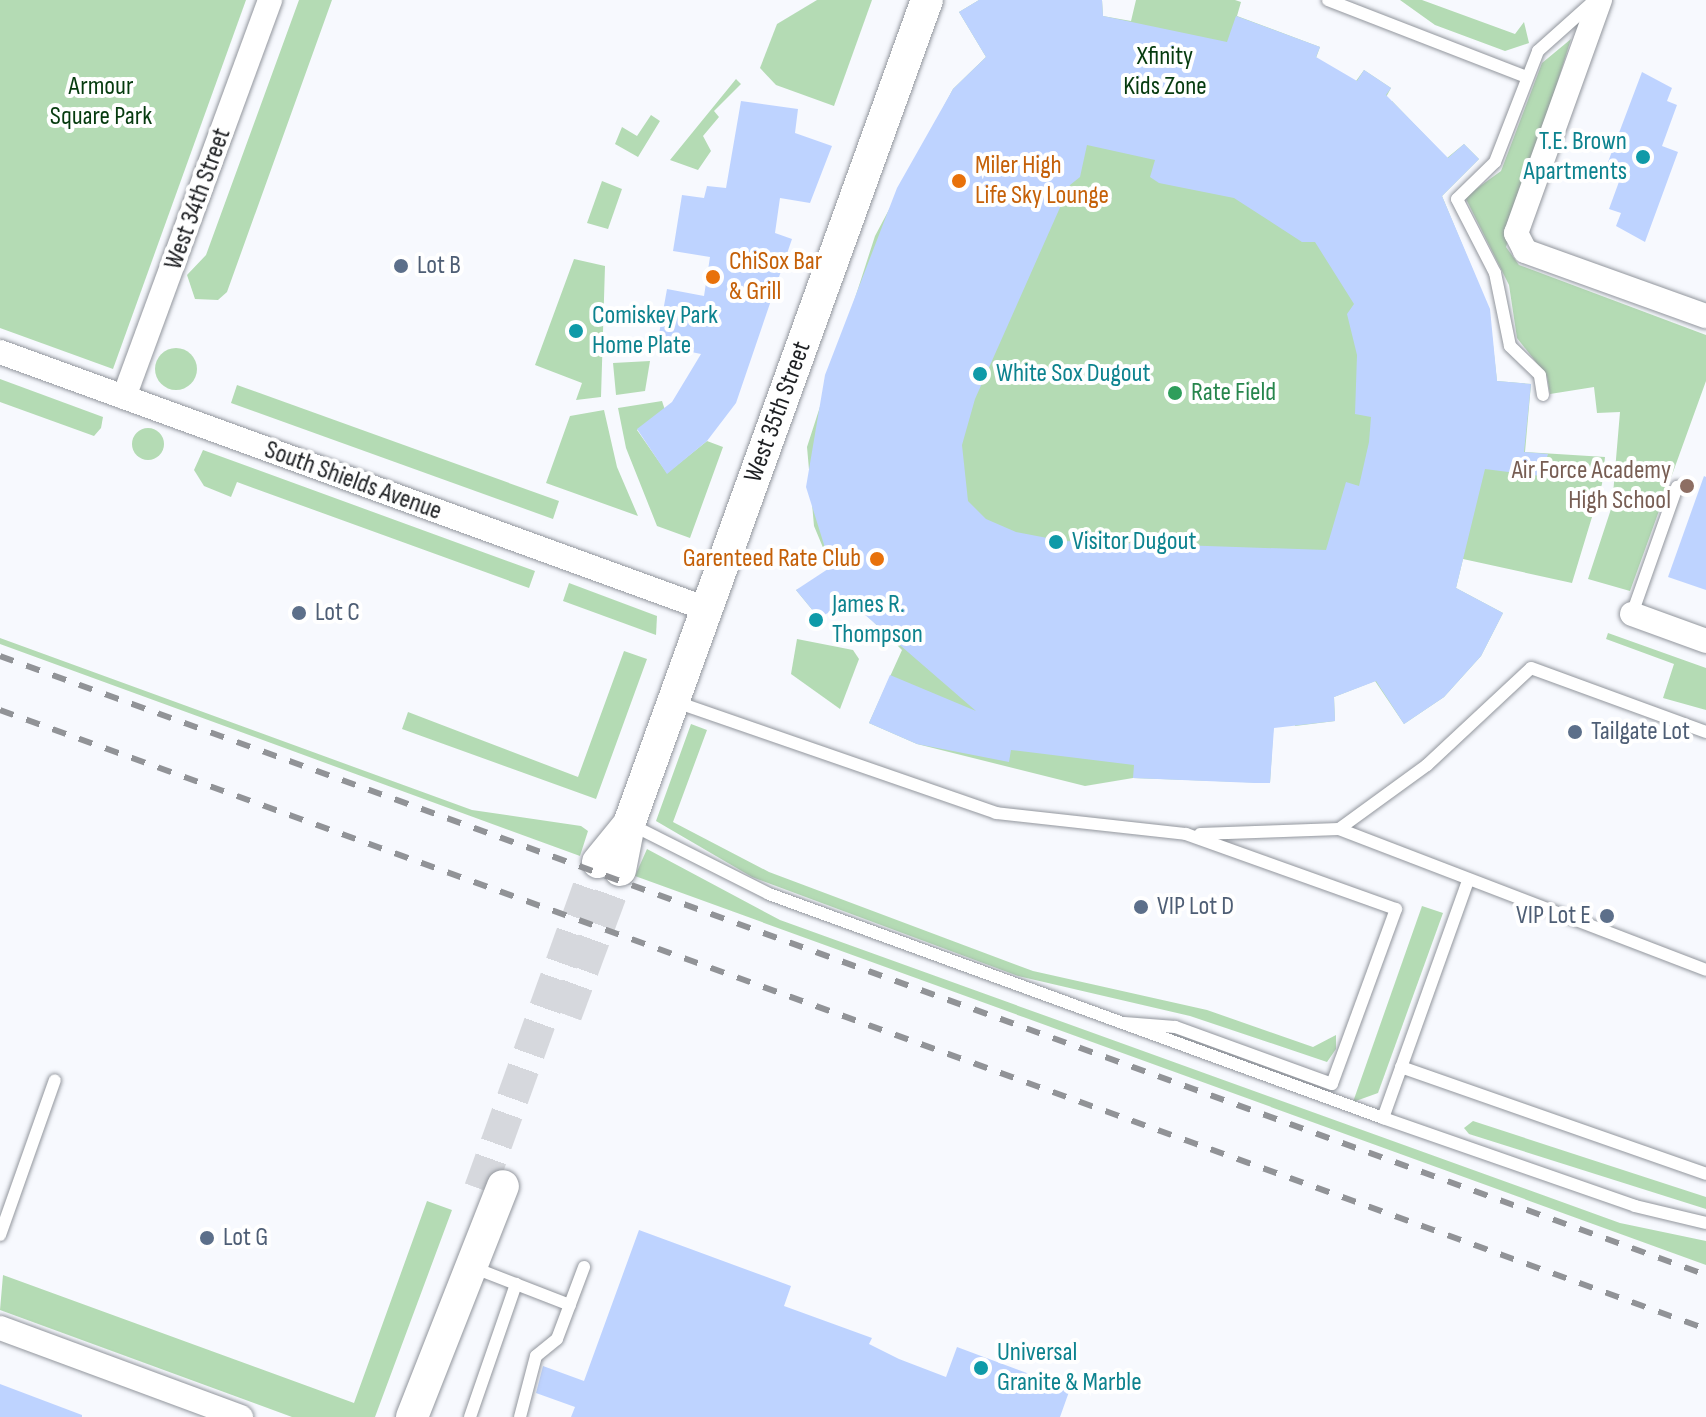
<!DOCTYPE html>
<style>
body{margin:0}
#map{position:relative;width:1706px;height:1417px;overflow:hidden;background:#f7f9fe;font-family:"Sofia Sans Condensed",sans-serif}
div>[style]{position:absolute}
.green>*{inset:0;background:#b4dbb4}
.round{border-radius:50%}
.building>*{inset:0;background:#bed3ff}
.secondary-tunnel>*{height:32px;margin-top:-16px;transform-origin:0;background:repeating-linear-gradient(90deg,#d6d8dd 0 32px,transparent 0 48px)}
.roads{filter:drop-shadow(0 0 2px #92969d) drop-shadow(0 0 2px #92969d)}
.service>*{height:12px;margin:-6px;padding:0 6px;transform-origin:6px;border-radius:6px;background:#fff}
.minor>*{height:24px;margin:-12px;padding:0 12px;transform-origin:12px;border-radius:12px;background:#fff}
.secondary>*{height:32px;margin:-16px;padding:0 16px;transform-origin:16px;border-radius:16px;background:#fff}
.rail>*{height:6px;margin-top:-3px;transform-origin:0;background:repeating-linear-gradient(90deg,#919397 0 14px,transparent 0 28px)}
.dots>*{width:22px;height:22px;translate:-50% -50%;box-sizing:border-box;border:4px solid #fff;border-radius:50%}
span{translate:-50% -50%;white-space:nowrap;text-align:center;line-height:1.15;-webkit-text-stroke:8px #fff;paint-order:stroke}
.park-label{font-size:26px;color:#063b0f}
.culture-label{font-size:26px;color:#0d838f}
.right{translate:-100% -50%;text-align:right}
.left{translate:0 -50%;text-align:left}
.food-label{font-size:26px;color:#c56008}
.street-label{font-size:26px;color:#1d1f22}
.service-label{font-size:26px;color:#4e5e75}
.leisure-label{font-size:26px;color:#27864d}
.education-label{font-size:26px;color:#785e54}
</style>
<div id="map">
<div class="green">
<i style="clip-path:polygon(0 0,246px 0,113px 369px,0 328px)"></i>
<i style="clip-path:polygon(299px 0,332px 0,227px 292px,218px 300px,195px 299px,187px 275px,206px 255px)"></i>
<i style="clip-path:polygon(817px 0,872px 0,834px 106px,776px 85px,760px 68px,777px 24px)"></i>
<i style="clip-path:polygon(979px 0,1102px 0,1103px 16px,1131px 21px,1136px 0,1235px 0,1241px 2px,1237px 16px,1320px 47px,1309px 77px,1356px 81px,1364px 70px,1391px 88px,1376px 116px,1392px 101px,1447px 158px,1464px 144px,1479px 159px,1442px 196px,1489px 309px,1497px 381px,1531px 384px,1525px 452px,1605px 457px,1602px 484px,1572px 583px,1463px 559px,1456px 588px,1503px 613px,1481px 656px,1444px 697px,1404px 724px,1375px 681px,1334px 697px,1335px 721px,1295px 726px,1293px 701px,1275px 701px,1270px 783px,1133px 778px,1085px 786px,917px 744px,869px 723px,902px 650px,844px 593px,819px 618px,796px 590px,834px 574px,814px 526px,807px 447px,875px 236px,953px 89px,986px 57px,959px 12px)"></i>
<i style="clip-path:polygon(1400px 0,1422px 0,1515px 34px,1524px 22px,1529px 43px,1505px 51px,1435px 25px)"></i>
<i style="clip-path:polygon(1571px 39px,1506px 247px,1519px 265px,1706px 335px,1706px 381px,1630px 591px,1588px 579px,1612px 506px,1620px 412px,1597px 413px,1594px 387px,1550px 394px,1547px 376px,1517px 338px,1509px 285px,1465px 197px,1501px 171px,1542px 63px)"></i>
<i style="clip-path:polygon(736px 79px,741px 84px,714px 111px,719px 117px,703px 136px,711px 151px,698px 170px,670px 160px)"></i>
<i style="clip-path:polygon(651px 115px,660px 121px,638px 157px,615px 144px,622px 127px,637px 136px)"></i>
<i style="clip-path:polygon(602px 181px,622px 189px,608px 229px,587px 223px)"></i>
<i style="clip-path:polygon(574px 259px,605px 266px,601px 397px,576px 400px,582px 383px,535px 365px)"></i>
<i class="round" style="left:155px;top:348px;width:42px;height:42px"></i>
<i style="clip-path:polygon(650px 361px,645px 391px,616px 395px,613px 363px)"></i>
<i style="clip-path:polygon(0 379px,103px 417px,101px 428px,94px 436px,0 402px)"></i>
<i style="clip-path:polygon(237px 385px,559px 501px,553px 519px,231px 403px)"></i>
<i style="clip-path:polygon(662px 401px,665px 410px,637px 430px,667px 473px,707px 441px,723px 447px,690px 538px,657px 526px,626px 448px,618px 408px)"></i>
<i style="clip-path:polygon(604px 410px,617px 467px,638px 516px,546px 483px,570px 416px)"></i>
<i class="round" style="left:132px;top:428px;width:32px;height:32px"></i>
<i style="clip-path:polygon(203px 450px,535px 571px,529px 588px,237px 482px,231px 497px,204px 486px,194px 470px)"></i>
<i style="clip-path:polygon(569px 583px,657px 616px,656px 635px,563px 601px)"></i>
<i style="clip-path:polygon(1608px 633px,1706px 668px,1706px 710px,1663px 698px,1674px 664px,1606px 639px)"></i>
<i style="clip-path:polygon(0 638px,472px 810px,581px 826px,588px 831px,580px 856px,0 644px)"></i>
<i style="clip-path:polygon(797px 639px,853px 650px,859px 659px,840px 709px,791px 674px)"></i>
<i style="clip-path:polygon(624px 651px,647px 659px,596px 799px,402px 729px,408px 712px,578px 777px)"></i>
<i style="clip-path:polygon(691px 724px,707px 730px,673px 822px,769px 872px,1033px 971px,1207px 1010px,1313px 1047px,1336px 1035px,1336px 1049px,1327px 1062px,1190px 1016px,1018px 976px,752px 877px,656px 821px)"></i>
<i style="clip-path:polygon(647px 849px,780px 920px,1620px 1223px,1706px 1241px,1706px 1265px,635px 876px)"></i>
<i style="clip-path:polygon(1422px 906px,1443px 913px,1378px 1093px,1353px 1102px)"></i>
<i style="clip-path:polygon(1473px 1121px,1706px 1197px,1706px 1209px,1469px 1134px,1464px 1128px)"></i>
<i style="clip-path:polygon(427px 1201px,452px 1210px,375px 1417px,292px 1417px,0 1310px,3px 1275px,354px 1403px)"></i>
</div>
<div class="building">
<i style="clip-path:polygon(evenodd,979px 0,1102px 0,1103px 16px,1227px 42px,1236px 16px,1320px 47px,1316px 57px,1357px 81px,1364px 70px,1391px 88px,1386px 95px,1448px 158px,1464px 144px,1479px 159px,1442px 196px,1490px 309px,1497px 381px,1531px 384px,1524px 452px,1548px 454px,1541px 476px,1485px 469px,1456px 588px,1503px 613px,1481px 656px,1444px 697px,1404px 724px,1376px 681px,1334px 697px,1335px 721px,1274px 728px,1270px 783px,1255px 783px,1133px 778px,1134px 765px,1011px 750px,1009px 762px,917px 744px,869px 723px,890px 675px,976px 711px,849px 601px,819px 618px,796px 590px,831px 567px,806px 487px,825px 375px,897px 188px,953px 89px,986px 57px,959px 12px,979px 0,1087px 145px,1155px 160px,1150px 177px,1159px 183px,1234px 198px,1302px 242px,1315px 242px,1354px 304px,1347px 314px,1357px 355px,1355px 414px,1371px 417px,1369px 442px,1359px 486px,1346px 482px,1326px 550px,1063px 541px,1016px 532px,986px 519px,968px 501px,962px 445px,975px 399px,1070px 185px,1080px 177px,1087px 145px)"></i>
<i style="clip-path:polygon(1642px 72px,1672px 88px,1667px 101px,1677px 105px,1662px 146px,1678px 152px,1645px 242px,1616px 226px,1621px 213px,1609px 209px,1624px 168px,1608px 162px)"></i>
<i style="clip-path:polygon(741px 101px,798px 109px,795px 133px,832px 146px,810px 203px,780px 198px,775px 233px,792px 239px,736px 403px,707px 441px,667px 474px,637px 429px,672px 402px,701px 354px,657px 345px,667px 289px,704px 296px,710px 257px,673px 251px,682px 195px,704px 198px,707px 186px,726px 188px)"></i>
<i style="clip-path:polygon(1704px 476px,1706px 477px,1706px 590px,1668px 577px)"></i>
<i style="clip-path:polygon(639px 1230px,791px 1286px,784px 1306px,872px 1338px,869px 1344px,899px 1359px,946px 1377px,957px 1347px,1070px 1389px,1060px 1417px,571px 1417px,575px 1407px,536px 1393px,543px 1366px,584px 1381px)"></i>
<i style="clip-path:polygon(0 1384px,82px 1415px,82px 1417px,0 1417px)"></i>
</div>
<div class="secondary-tunnel">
<i style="left:566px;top:1015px;width:155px;rotate:-69.6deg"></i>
<i style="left:480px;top:1189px;width:348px;rotate:-70.2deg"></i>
</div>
<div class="roads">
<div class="service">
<i style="left:1328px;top:0;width:210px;rotate:21.2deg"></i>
<i style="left:1543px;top:395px;width:20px;rotate:-99deg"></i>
<i style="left:1540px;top:375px;width:42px;rotate:-136deg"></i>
<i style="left:1510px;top:346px;width:75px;rotate:-101.6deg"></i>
<i style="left:1495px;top:273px;width:83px;rotate:-117.2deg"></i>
<i style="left:1457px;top:199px;width:53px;rotate:-44.2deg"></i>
<i style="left:1495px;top:162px;width:119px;rotate:-68.8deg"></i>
<i style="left:1538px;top:51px;width:75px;rotate:-41.8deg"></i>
<i style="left:1632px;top:614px;width:135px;rotate:-70.5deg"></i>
<i style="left:676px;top:702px;width:339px;rotate:19.1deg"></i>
<i style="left:996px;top:813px;width:191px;rotate:6.3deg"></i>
<i style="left:1186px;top:834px;width:223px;rotate:19.7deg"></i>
<i style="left:1396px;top:909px;width:186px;rotate:110.1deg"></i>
<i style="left:1332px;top:1084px;width:167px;rotate:-160deg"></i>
<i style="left:1175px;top:1027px;width:51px;rotate:-175.5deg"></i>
<i style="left:632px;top:825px;width:153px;rotate:26.7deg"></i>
<i style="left:769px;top:894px;width:654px;rotate:20.04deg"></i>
<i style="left:1383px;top:1118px;width:267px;rotate:19.2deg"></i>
<i style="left:1635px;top:1206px;width:73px;rotate:13.5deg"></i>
<i style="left:1339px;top:829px;width:109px;rotate:-36deg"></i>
<i style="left:1427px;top:765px;width:142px;rotate:-43deg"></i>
<i style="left:1531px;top:668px;width:186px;rotate:20.1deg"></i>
<i style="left:1200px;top:834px;width:139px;rotate:-2.1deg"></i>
<i style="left:1339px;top:829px;width:393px;rotate:21deg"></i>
<i style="left:1401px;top:1067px;width:323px;rotate:19.3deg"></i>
<i style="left:1383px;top:1118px;width:253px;rotate:-70.3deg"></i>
<i style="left:0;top:1235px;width:164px;rotate:-70.5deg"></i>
<i style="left:472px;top:1267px;width:105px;rotate:21.2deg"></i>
<i style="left:470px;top:1417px;width:141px;rotate:-70.9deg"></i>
<i style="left:520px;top:1417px;width:63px;rotate:-75.3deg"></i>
<i style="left:536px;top:1356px;width:27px;rotate:-39deg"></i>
<i style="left:557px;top:1339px;width:77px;rotate:-69.4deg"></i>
</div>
<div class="minor">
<i style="left:1600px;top:0;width:248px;rotate:109.8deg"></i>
<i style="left:1516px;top:233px;width:20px;rotate:63deg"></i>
<i style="left:1525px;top:251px;width:192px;rotate:19.8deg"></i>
<i style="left:0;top:352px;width:752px;rotate:19.98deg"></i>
<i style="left:124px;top:397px;width:423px;rotate:-69.8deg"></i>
<i style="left:1632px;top:614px;width:79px;rotate:20deg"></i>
<i style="left:0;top:1328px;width:257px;rotate:20.3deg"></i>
</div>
<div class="secondary">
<i style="left:598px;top:862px;width:49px;rotate:-50.8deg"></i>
<i style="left:620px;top:870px;width:47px;rotate:-78.9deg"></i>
<i style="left:629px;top:824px;width:876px;rotate:-70.12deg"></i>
<i style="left:412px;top:1417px;width:248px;rotate:-68.5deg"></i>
</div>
</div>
<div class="rail">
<i style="left:0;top:656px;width:1815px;rotate:19.94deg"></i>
<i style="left:0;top:710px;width:1815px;rotate:19.94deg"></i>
</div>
<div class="dots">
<i style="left:1643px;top:157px;background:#0f9aa8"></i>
<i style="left:959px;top:181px;background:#e8710a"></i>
<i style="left:401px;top:266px;background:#5c6f8a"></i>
<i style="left:713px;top:277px;background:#e8710a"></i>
<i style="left:576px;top:331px;background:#0f9aa8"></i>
<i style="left:980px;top:374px;background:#0f9aa8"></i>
<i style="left:1175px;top:393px;background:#2e9e5b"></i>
<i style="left:1687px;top:486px;background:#8d6e63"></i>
<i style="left:1056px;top:542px;background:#0f9aa8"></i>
<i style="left:877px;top:559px;background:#e8710a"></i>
<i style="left:299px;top:613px;background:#5c6f8a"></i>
<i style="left:816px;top:620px;background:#0f9aa8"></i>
<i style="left:1575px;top:732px;background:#5c6f8a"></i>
<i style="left:1141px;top:907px;background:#5c6f8a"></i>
<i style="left:1607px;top:916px;background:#5c6f8a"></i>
<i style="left:207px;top:1238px;background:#5c6f8a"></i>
<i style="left:981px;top:1368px;background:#0f9aa8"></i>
</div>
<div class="park-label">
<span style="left:1165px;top:72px">Xfinity<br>Kids Zone</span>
<span style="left:101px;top:102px">Armour<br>Square Park</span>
</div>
<div class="culture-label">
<span class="right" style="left:1627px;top:157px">T.E. Brown<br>Apartments</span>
<span class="left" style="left:592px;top:331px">Comiskey Park<br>Home Plate</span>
<span class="left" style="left:996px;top:374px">White Sox Dugout</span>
<span class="left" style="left:1072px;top:542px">Visitor Dugout</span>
<span class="left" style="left:832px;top:620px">James R.<br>Thompson</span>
<span class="left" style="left:997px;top:1368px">Universal<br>Granite &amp; Marble</span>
</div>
<div class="food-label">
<span class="left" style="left:975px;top:181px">Miler High<br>Life Sky Lounge</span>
<span class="left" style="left:729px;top:277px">ChiSox Bar<br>&amp; Grill</span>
<span class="right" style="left:861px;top:559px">Garenteed Rate Club</span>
</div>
<div class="street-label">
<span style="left:198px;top:199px;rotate:-70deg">West 34th Street</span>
<span style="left:778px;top:412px;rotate:-70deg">West 35th Street</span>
<span style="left:353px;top:481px;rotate:20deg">South Shields Avenue</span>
</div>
<div class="service-label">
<span class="left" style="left:417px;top:266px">Lot B</span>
<span class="left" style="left:315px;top:613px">Lot C</span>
<span class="left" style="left:1591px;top:732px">Tailgate Lot</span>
<span class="left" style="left:1157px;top:907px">VIP Lot D</span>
<span class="right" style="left:1591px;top:916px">VIP Lot E</span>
<span class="left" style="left:223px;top:1238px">Lot G</span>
</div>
<div class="leisure-label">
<span class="left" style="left:1191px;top:393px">Rate Field</span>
</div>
<div class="education-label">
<span class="right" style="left:1671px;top:486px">Air Force Academy<br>High School</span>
</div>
</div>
